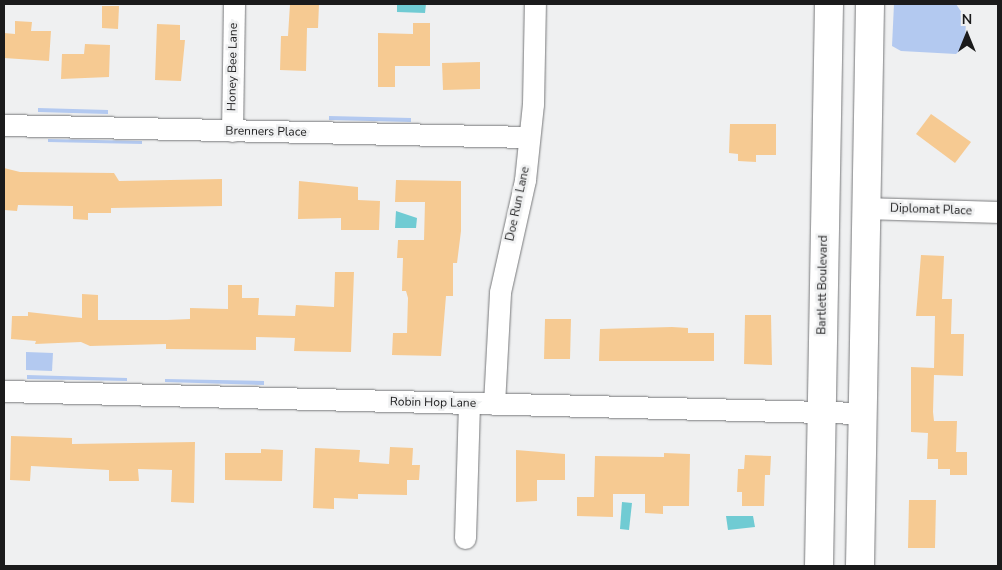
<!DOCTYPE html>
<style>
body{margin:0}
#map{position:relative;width:1002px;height:570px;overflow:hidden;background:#eff0f1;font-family:"Nunito Sans",sans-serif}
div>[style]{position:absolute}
.green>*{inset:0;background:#b3c9f0}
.water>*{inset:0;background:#70cbd3}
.building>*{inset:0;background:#f6ca92}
.roads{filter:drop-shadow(0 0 1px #78797b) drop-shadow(0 0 1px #78797b)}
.minor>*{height:21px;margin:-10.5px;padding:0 10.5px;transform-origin:10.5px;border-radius:10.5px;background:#fff}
.secondary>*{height:28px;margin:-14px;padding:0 14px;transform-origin:14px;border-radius:14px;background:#fff}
span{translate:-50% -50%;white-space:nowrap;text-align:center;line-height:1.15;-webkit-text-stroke:5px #eff0f1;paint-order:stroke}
.street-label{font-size:12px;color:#1b1b1c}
.frame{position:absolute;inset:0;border:5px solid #1b1b1c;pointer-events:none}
.north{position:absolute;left:942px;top:10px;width:50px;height:50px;-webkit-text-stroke:4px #eff0f1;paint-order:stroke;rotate:0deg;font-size:14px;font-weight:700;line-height:20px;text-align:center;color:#1b1b1c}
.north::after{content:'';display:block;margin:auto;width:18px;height:22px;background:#1b1b1c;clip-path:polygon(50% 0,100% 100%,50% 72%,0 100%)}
</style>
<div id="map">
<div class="green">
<i style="clip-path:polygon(894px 4px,956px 4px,966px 19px,965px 46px,956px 54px,901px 51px,892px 46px)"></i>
<i style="clip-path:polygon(38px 108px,108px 110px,108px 114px,38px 112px)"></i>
<i style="clip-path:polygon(329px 116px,411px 118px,411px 122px,329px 120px)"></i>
<i style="clip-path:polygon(48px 139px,142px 141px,142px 144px,48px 142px)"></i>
<i style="clip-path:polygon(26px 352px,53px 353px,52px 371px,26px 370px)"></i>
<i style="clip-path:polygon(27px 375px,127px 378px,127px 381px,27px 379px)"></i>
<i style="clip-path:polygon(165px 379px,264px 381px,264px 385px,165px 382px)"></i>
</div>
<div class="water">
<i style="clip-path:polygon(397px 4px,426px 4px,425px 13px,397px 12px)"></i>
<i style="clip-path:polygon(396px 211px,417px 218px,416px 228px,395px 228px)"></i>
<i style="clip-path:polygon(622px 502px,632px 503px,629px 530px,620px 529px)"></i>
<i style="clip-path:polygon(726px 516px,753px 516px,755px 527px,728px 530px)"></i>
</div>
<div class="building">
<i style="clip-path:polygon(290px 4px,319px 4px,318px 28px,307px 28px,306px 71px,280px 70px,281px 36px,288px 36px)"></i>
<i style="clip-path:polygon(102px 6px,119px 6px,118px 29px,102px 28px)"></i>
<i style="clip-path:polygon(15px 21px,32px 22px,31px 31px,51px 31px,49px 61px,4px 58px,4px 33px,15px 34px)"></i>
<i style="clip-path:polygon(413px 23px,430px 23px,430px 66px,395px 66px,395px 87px,378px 87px,378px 33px,413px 34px)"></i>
<i style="clip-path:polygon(157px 24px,180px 25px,180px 40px,185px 40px,181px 81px,155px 80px)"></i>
<i style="clip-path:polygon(85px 44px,110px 45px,109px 77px,61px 79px,62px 54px,84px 54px)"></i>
<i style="clip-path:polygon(480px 62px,480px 89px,443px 90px,442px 63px)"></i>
<i style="clip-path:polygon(931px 114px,971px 142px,955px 163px,916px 134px)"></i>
<i style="clip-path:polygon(730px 124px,776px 124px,776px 155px,756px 155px,756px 162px,738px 161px,738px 154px,729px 153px)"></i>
<i style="clip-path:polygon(4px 168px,20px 172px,114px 173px,119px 181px,222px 179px,222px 206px,111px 208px,111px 213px,88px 213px,88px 220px,73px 219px,73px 206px,18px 205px,17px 211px,4px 210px)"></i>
<i style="clip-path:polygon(396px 180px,461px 181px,461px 231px,457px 263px,453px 263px,453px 296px,446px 296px,441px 356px,392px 355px,393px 333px,407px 333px,408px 298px,406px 291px,402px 291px,403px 258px,397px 258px,398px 240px,424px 240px,425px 202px,395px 202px)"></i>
<i style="clip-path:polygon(299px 181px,358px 187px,358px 200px,380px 201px,379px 230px,341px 230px,341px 218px,298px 219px)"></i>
<i style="clip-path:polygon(921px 255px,944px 256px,942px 299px,952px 299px,951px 334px,964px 334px,963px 376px,934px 375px,933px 412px,934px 421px,957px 421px,956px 452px,967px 452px,967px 475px,950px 475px,950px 469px,938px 469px,938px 459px,927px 459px,928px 433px,911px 432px,911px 367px,934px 368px,935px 316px,916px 316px)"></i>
<i style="clip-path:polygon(335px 272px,354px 272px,351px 352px,294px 351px,295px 338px,256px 337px,256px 350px,166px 349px,166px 344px,90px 346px,81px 342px,35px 344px,36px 341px,11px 339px,12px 316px,28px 316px,28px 312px,82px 318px,82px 294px,98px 295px,98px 320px,167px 320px,190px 319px,190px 308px,228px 309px,228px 285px,242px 285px,242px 298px,259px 298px,258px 315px,295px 316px,296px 305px,334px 307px)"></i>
<i style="clip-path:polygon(745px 315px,771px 315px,772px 365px,744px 364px)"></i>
<i style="clip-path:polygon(545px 319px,571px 319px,570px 359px,544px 359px)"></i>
<i style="clip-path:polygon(672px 327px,688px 328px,688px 333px,714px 333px,714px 361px,599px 361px,600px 329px)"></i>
<i style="clip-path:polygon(11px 436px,72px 438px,72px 444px,195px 442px,194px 503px,171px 502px,172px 470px,138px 469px,139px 481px,109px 481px,109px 470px,31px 466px,30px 481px,10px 480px)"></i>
<i style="clip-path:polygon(390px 447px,413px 448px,412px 465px,420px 465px,419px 480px,407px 480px,407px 495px,358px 494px,358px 499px,334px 498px,334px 509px,313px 508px,315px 448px,360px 450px,359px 462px,389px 464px)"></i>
<i style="clip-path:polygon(261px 449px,283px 450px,282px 481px,225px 480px,225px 453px,261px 453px)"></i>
<i style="clip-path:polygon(516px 450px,565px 454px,565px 480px,537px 480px,537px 501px,516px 502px)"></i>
<i style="clip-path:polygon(664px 453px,690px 454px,689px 506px,663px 506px,663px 514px,645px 513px,645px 494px,613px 494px,613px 517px,577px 516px,577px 497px,594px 497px,595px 456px,664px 457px)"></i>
<i style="clip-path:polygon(745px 455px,771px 456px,770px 475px,765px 475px,764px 506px,742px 506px,742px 492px,737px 492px,738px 469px,744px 469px)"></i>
<i style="clip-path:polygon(909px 500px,936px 500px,935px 548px,908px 548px)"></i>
</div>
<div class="roads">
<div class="minor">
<i style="left:4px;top:125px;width:525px;rotate:1.31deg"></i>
<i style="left:232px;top:131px;width:127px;rotate:-89.1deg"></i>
<i style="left:865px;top:208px;width:133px;rotate:1.7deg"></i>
<i style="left:4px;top:391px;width:858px;rotate:1.47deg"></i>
<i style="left:494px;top:404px;width:112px;rotate:-86.9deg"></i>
<i style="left:500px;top:292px;width:115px;rotate:-77.4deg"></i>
<i style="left:525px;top:180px;width:76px;rotate:-84deg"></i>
<i style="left:533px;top:104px;width:100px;rotate:-88.9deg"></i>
<i style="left:465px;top:538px;width:134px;rotate:-88.3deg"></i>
</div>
<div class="secondary">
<i style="left:819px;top:566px;width:562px;rotate:-88.98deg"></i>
<i style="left:860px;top:566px;width:562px;rotate:-88.98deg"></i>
</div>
</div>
<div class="street-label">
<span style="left:233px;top:67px;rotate:-89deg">Honey Bee Lane</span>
<span style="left:266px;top:132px;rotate:1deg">Brenners Place</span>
<span style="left:518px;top:204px;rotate:-78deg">Doe Run Lane</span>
<span style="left:931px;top:210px;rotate:2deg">Diplomat Place</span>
<span style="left:823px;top:285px;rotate:-89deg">Bartlett Boulevard</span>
<span style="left:433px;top:403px;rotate:1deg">Robin Hop Lane</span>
</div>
<div class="frame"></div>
<div class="north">N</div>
</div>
